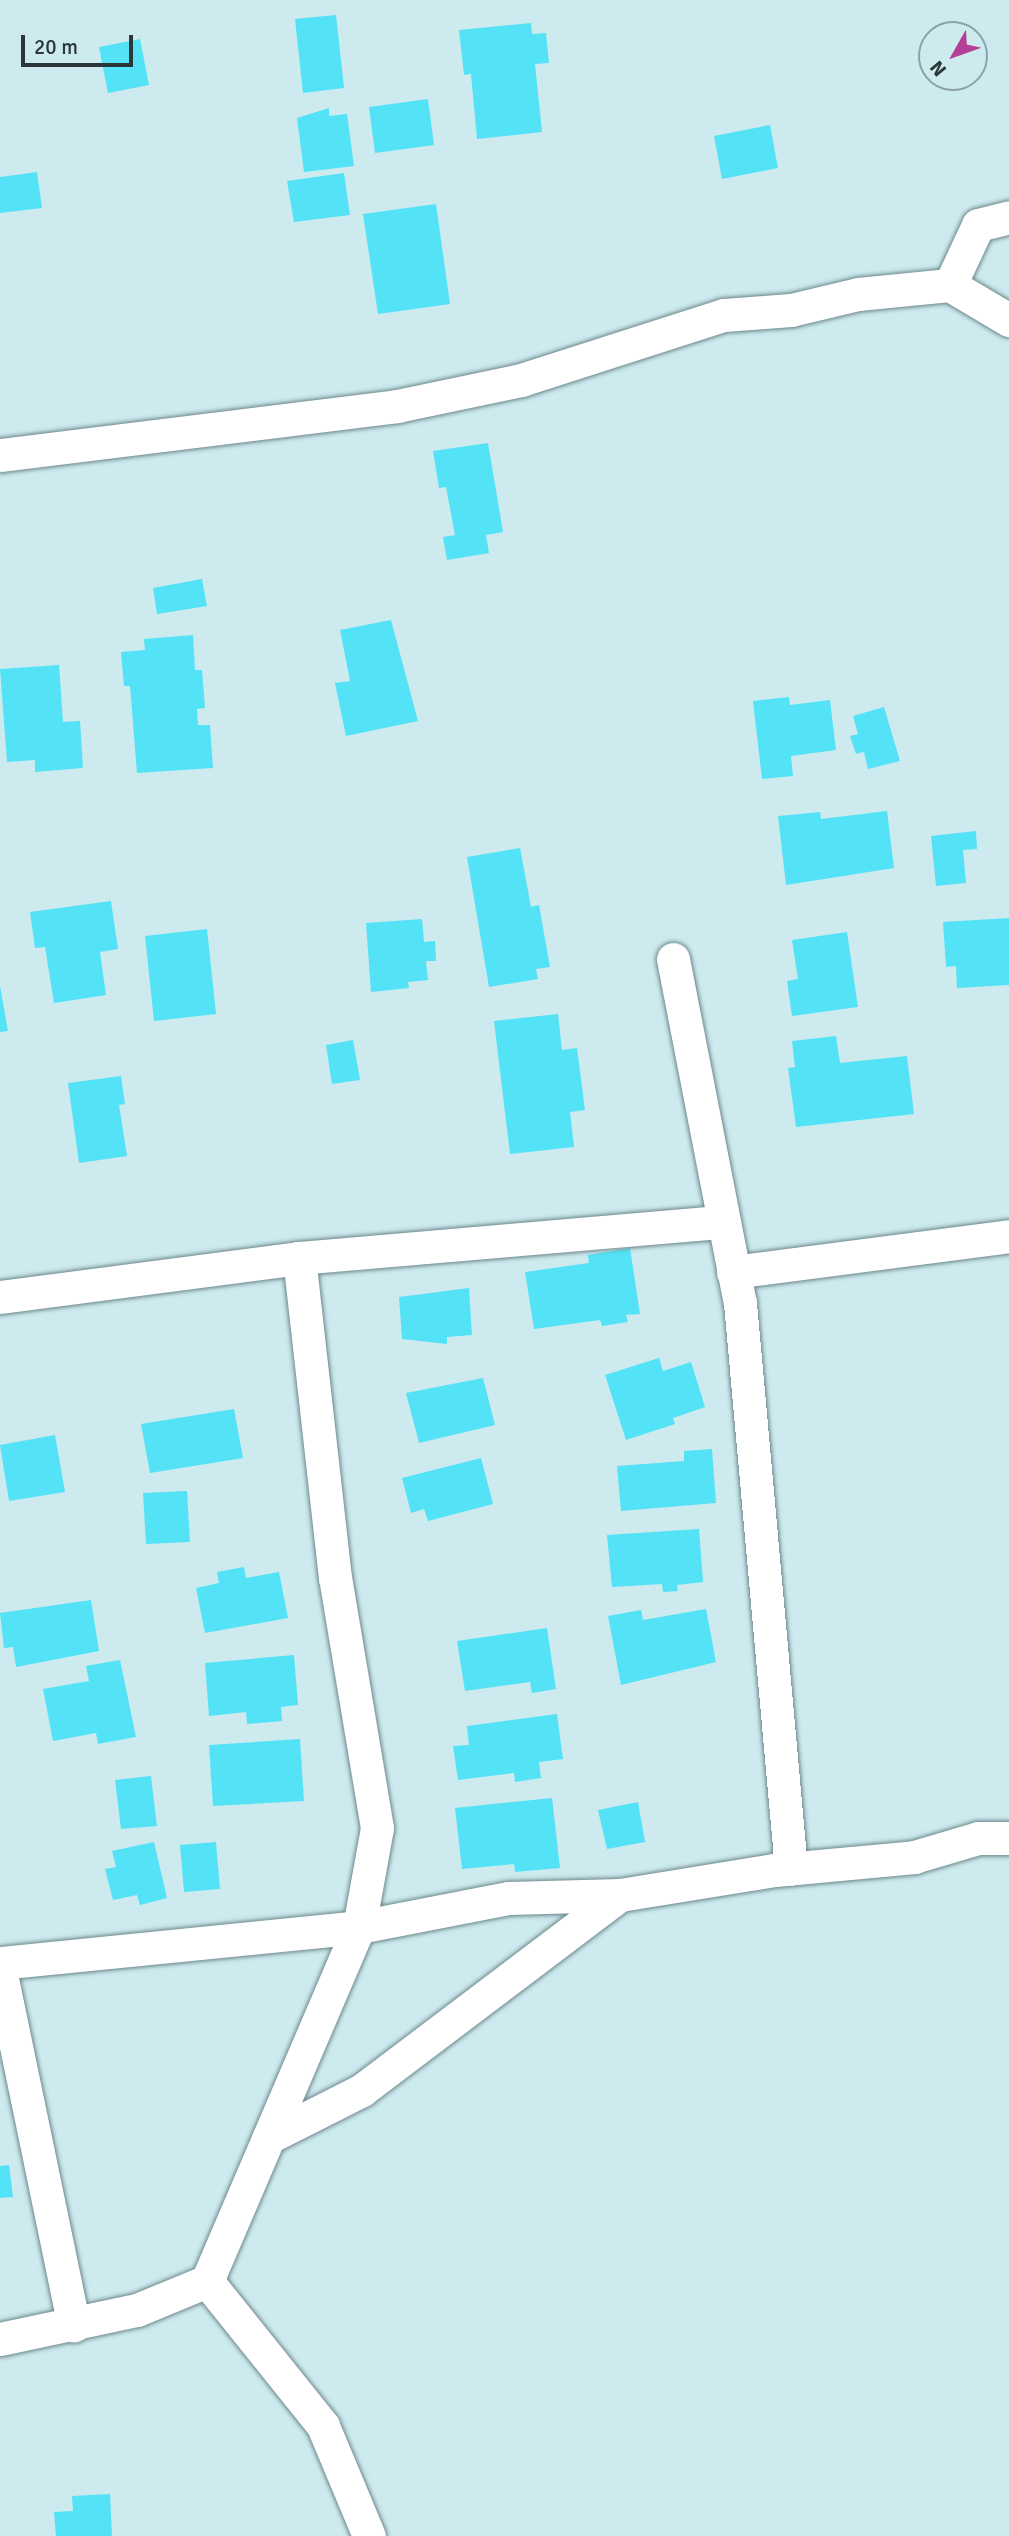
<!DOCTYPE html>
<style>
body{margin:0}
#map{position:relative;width:1009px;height:2536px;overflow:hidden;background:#cdeaef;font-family:Signika,sans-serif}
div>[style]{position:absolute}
.building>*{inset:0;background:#54e2f7}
.roads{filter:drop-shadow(0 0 2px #6d888c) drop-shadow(0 0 2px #6d888c)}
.street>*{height:33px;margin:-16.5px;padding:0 16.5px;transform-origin:16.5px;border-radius:16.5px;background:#fff}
span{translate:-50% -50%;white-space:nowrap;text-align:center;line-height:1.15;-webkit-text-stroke:6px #cdeaef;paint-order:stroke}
.north{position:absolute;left:918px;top:21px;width:70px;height:70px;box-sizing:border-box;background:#cdeaef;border:2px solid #8ca2a6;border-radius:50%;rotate:230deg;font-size:19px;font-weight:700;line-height:28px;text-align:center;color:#2a3638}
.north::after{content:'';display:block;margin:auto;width:24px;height:32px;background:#b33f97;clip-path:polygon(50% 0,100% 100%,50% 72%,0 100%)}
.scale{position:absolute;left:21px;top:35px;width:112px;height:32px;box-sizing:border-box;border:4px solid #2a3638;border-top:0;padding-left:9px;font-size:21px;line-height:24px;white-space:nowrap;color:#2a3638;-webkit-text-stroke:5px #cdeaef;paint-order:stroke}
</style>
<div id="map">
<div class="building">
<i style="clip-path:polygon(336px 15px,344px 88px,303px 93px,295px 19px)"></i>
<i style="clip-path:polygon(531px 23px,532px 34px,546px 33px,549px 63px,535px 64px,542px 132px,477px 139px,471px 74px,464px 75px,459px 30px)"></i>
<i style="clip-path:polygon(140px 39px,149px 85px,108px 93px,99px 47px)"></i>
<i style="clip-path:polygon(428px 99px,434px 145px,375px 153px,369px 107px)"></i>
<i style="clip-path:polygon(329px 108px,329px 116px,347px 114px,354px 166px,304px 172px,297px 118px)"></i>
<i style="clip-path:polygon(770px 125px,778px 168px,722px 179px,714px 136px)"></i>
<i style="clip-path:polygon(37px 172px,42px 208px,0 213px,0 177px)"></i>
<i style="clip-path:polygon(344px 173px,350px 215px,294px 222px,287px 181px)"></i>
<i style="clip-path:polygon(436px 204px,450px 304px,378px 314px,363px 214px)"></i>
<i style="clip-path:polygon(488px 443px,503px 532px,486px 535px,489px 553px,447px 560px,443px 537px,455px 535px,446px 487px,439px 488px,433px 451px)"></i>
<i style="clip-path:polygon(202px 579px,207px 606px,157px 614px,153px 588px)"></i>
<i style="clip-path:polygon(391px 620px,418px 721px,346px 736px,335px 683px,350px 681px,340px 630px)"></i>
<i style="clip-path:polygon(193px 635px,195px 670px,202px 670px,205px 708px,197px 709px,198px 725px,210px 725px,213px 768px,137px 773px,130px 686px,124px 686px,121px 652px,145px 650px,144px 639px)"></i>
<i style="clip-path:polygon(59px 665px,63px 722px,80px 721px,83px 768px,35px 772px,35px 760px,7px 762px,0 669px)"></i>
<i style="clip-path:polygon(789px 697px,790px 705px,830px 700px,836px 750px,791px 756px,793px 776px,762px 779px,753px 701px)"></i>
<i style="clip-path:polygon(884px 707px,900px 761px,868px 769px,864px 752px,856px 754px,850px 736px,858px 734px,853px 716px)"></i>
<i style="clip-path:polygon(887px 811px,894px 868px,786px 885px,778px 816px,820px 812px,821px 819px)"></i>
<i style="clip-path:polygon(976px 831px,977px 849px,963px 850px,966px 883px,936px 886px,931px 836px)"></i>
<i style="clip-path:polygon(520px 848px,531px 907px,539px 905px,550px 967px,536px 969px,538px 979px,489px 987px,467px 857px)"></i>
<i style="clip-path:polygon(111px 901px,118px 949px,100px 952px,106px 995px,54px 1003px,45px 947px,35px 948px,30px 912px)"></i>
<i style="clip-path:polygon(1009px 918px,1009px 985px,957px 988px,956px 966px,946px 967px,943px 922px)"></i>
<i style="clip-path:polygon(422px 919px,424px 942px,435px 941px,436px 961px,426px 961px,428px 980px,408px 982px,409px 988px,371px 992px,366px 923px)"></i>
<i style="clip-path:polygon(207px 929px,216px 1014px,154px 1021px,145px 936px)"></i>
<i style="clip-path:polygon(847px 932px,858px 1007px,792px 1016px,787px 981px,798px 979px,792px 940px)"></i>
<i style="clip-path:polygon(0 986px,8px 1031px,0 1032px)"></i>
<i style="clip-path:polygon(558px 1014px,562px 1050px,577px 1048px,585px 1110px,570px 1112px,574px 1147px,510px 1154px,494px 1021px)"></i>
<i style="clip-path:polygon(836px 1036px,840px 1063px,907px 1056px,914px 1114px,796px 1127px,788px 1068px,795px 1067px,792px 1041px)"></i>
<i style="clip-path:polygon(353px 1040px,360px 1080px,332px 1084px,326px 1045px)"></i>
<i style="clip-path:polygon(121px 1076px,125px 1104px,119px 1105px,127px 1156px,79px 1163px,68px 1083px)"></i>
<i style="clip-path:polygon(630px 1248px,640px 1314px,626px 1315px,628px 1322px,602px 1326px,600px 1320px,534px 1329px,525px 1272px,589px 1263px,588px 1255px)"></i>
<i style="clip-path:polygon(469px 1288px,472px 1335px,447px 1337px,447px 1344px,402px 1339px,399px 1297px)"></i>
<i style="clip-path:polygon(659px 1358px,663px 1371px,691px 1362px,705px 1407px,673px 1418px,675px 1424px,626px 1440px,605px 1375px)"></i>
<i style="clip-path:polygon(483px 1378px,495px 1425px,419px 1443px,406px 1393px)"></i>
<i style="clip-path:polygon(234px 1409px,243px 1458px,150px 1473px,141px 1424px)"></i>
<i style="clip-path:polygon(55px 1435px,65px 1492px,9px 1501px,0 1445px)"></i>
<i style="clip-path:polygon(712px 1449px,716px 1503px,621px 1511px,617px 1466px,684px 1461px,684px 1451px)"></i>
<i style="clip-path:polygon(481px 1458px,493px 1504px,428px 1521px,424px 1509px,411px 1513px,402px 1478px)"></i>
<i style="clip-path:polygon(187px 1491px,190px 1542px,146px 1544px,143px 1493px)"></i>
<i style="clip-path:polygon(699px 1529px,703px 1582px,677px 1585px,678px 1591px,663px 1592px,662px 1584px,612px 1587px,607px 1535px)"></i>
<i style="clip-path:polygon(244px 1567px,246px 1578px,279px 1572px,288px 1618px,205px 1633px,196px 1588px,219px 1583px,217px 1572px)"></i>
<i style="clip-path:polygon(91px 1600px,99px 1651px,16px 1667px,13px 1647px,4px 1648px,0 1613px)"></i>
<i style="clip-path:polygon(706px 1609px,716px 1662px,621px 1685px,608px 1616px,641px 1610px,643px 1620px)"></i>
<i style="clip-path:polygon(547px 1628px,556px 1689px,532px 1693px,530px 1682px,465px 1691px,457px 1641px)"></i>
<i style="clip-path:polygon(294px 1655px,298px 1705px,281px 1707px,282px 1721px,247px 1724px,246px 1712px,209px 1716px,205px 1663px)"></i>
<i style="clip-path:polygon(120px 1660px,136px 1737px,98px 1744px,96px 1733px,53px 1741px,43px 1689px,89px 1681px,86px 1666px)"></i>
<i style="clip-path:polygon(557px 1714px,563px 1759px,539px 1762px,541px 1778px,515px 1782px,514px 1773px,458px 1780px,453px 1746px,469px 1745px,467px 1726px)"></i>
<i style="clip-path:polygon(300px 1739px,304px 1801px,213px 1806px,209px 1745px)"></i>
<i style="clip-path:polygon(151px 1776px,157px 1826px,121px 1829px,115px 1780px)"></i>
<i style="clip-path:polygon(552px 1798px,560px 1868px,515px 1872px,514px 1864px,462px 1869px,455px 1808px)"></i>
<i style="clip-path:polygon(638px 1802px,645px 1842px,607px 1849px,598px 1810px)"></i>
<i style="clip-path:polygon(154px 1842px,167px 1898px,140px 1905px,137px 1895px,113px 1900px,105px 1869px,116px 1867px,112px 1851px)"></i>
<i style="clip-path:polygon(216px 1842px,220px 1889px,184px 1892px,180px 1845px)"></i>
<i style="clip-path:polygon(9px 2165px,13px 2197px,0 2198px,0 2166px)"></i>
<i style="clip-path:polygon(110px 2494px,112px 2536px,56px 2536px,54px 2512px,73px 2511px,72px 2496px)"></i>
</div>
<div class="roads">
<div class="street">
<i style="left:950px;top:285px;width:66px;rotate:-65deg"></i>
<i style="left:978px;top:225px;width:32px;rotate:-14deg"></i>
<i style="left:0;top:455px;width:400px;rotate:-7deg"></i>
<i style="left:397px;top:406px;width:127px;rotate:-11.8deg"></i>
<i style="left:521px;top:380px;width:213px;rotate:-17.8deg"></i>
<i style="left:724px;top:315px;width:67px;rotate:-4.3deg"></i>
<i style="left:791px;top:310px;width:69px;rotate:-13.4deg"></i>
<i style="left:858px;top:294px;width:92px;rotate:-5.6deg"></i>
<i style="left:950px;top:285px;width:69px;rotate:30.7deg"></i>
<i style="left:673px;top:959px;width:350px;rotate:79deg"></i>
<i style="left:740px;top:1303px;width:568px;rotate:84.85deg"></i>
<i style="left:733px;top:1272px;width:278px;rotate:-7.4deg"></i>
<i style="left:0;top:1297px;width:302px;rotate:-7.4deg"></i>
<i style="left:299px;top:1258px;width:426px;rotate:-4.9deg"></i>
<i style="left:0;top:1963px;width:361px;rotate:-5.7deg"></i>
<i style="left:359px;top:1927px;width:152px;rotate:-11deg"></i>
<i style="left:508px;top:1898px;width:112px;rotate:-1.5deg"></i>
<i style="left:620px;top:1895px;width:157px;rotate:-9.2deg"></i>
<i style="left:775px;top:1870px;width:140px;rotate:-5.3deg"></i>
<i style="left:914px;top:1857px;width:67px;rotate:-16.5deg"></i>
<i style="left:978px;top:1838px;width:31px"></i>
<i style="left:0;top:1969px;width:364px;rotate:78.3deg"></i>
<i style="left:269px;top:2137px;width:104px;rotate:-26.8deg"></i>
<i style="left:362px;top:2090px;width:323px;rotate:-37.1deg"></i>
<i style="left:207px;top:2281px;width:186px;rotate:51.3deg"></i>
<i style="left:323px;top:2426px;width:119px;rotate:67.3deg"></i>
<i style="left:0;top:2339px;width:140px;rotate:-12deg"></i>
<i style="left:137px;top:2310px;width:76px;rotate:-22.5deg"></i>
<i style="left:207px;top:2281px;width:385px;rotate:-66.8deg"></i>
<i style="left:359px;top:1927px;width:101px;rotate:-79.7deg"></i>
<i style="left:377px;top:1828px;width:254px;rotate:-99.5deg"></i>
<i style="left:335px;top:1578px;width:322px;rotate:-96.4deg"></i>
</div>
</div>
<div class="north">N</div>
<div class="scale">20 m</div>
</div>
